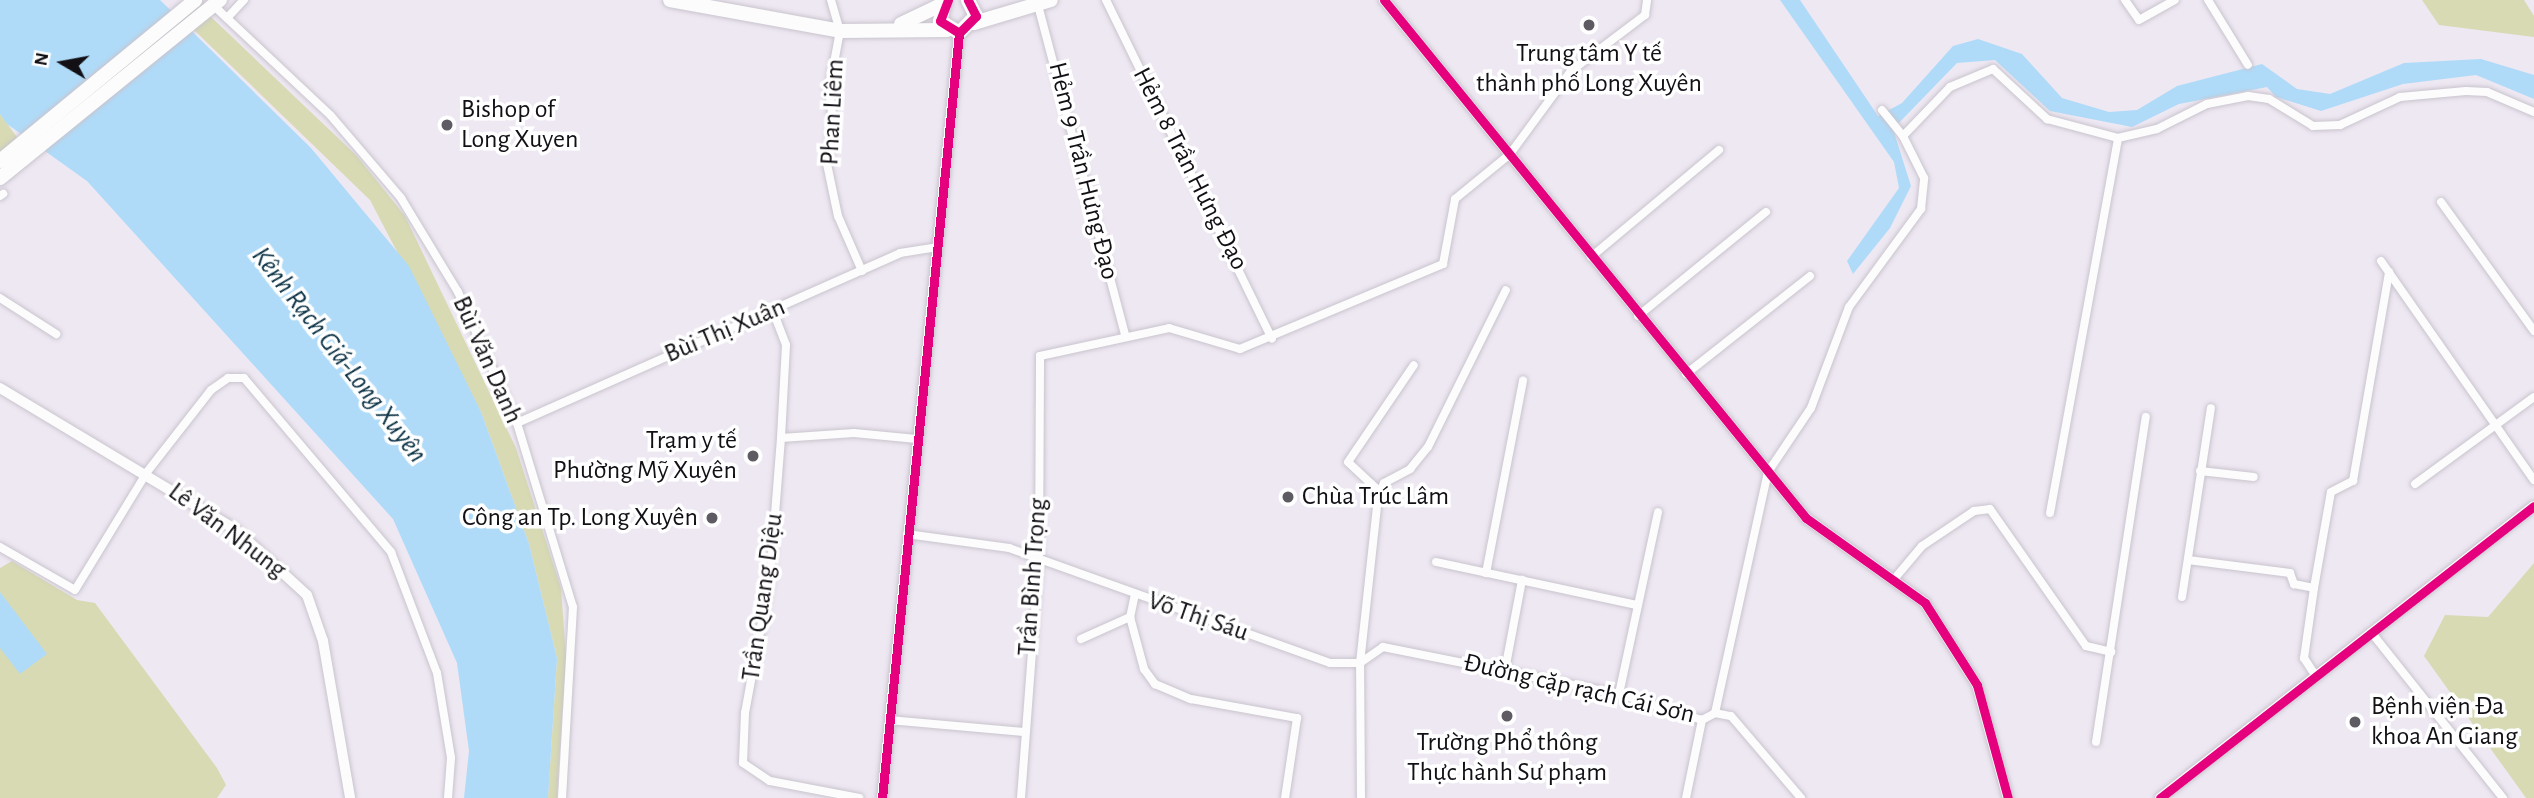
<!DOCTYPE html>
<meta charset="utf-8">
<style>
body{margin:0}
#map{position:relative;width:2534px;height:798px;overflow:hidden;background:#eee8f3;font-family:"Alegreya Sans",sans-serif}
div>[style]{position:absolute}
.green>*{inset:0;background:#d7dab3}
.water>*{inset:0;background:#afdbf9}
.roads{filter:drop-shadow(0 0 2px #c9c4cd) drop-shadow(0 0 2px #c9c4cd)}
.street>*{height:8px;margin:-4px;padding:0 4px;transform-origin:4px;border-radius:4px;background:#fcfcfd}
.secondary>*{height:10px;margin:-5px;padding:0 5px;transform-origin:5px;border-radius:5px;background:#fcfcfd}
.highway>*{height:14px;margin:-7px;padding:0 7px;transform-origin:7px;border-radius:7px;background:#fcfcfd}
.bus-1>*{height:9px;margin:-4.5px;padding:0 4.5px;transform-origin:4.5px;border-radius:4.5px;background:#e5007d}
.dots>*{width:19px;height:19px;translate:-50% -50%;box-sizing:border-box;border:4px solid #fff;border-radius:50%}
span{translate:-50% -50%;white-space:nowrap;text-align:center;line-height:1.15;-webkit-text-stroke:7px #fff;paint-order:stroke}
.poi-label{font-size:26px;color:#120f15}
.left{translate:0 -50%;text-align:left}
.right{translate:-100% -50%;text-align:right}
.street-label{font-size:26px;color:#120f15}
.water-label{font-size:28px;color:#0a3145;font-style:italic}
.north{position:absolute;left:28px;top:28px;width:70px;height:70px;-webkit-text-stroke:5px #fff;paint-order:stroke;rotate:280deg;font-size:19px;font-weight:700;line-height:28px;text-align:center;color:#120f15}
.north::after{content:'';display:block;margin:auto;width:24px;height:32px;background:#120f15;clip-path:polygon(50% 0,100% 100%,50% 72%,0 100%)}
</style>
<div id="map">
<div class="green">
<i style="clip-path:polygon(2422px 0,2524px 0,2534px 16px,2534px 37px,2439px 25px)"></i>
<i style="clip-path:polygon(210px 16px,357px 156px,405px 216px,516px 448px,561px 588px,566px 657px,557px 798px,548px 798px,557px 658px,529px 544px,481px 412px,370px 200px,193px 29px)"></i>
<i style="clip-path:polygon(0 114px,22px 144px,0 158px)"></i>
<i style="clip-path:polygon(12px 561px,77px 600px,95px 603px,217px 768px,226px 785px,217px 798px,0 798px,0 568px)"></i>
<i style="clip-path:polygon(2534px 563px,2534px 798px,2526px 798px,2424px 656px,2445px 615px,2488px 617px)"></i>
</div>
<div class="water">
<i style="clip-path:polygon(0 0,160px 0,311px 148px,409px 266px,481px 412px,529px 544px,557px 658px,548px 798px,464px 798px,469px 751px,457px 663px,393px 519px,87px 181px,7px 124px,0 114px)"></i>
<i style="clip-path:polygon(1780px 0,1800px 0,1878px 116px,1902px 103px,1953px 46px,1978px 39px,2022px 54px,2062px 98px,2109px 112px,2137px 110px,2177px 86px,2262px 64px,2297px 89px,2330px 94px,2404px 63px,2481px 59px,2534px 75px,2534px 99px,2476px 75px,2403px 84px,2321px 111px,2276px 97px,2267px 87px,2179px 104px,2132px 127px,2050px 111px,1995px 60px,1957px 63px,1893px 129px,1911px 186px,1890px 228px,1853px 274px,1847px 261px,1899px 188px,1894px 162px)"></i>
<i style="clip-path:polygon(0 592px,47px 654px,20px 674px,0 648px)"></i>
</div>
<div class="roads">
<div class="street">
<i style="left:831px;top:0;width:32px;rotate:74deg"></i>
<i style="left:840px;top:31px;width:59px;rotate:100.7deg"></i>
<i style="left:829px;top:89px;width:35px;rotate:83deg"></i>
<i style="left:833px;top:124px;width:40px;rotate:98.5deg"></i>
<i style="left:827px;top:164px;width:53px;rotate:78.1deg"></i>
<i style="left:838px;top:216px;width:60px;rotate:66.4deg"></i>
<i style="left:1106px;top:0;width:377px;rotate:63.9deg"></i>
<i style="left:2125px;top:0;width:24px;rotate:55deg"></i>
<i style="left:2139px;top:20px;width:41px;rotate:-29.1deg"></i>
<i style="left:2208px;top:0;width:76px;rotate:58.4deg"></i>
<i style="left:213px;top:5px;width:162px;rotate:43.2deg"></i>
<i style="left:331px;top:116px;width:108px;rotate:49.5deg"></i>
<i style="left:401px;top:198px;width:110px;rotate:58.8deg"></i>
<i style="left:458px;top:292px;width:144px;rotate:65.8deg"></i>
<i style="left:517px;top:423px;width:192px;rotate:73.1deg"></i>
<i style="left:573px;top:607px;width:191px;rotate:93.3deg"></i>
<i style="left:1039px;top:9px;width:337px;rotate:75.2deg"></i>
<i style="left:227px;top:18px;width:25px;rotate:-47deg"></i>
<i style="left:1882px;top:110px;width:33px;rotate:51deg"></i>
<i style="left:1903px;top:136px;width:68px;rotate:-46.2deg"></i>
<i style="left:1950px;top:87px;width:47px;rotate:-22.7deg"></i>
<i style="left:1993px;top:69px;width:74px;rotate:42.8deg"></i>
<i style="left:2047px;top:119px;width:73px;rotate:15deg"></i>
<i style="left:2118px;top:138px;width:40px;rotate:-13deg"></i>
<i style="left:2157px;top:129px;width:56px;rotate:-26.6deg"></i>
<i style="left:2207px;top:104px;width:42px;rotate:-11deg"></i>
<i style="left:2248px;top:96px;width:21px;rotate:8deg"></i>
<i style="left:2269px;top:99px;width:52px;rotate:31.5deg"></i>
<i style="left:2313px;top:126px;width:27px;rotate:-2deg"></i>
<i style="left:2340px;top:125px;width:66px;rotate:-25deg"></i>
<i style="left:2400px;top:97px;width:66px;rotate:-5.2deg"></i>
<i style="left:2466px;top:91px;width:21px;rotate:3deg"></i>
<i style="left:2487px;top:92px;width:51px;rotate:23.1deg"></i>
<i style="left:0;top:196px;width:4px;rotate:-34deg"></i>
<i style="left:2441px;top:202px;width:159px;rotate:54.2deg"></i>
<i style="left:1591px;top:257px;width:167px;rotate:-39.9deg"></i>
<i style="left:2381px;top:261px;width:267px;rotate:55.1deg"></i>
<i style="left:0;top:298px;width:67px;rotate:32.7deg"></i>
<i style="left:773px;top:311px;width:36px;rotate:69deg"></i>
<i style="left:786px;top:345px;width:93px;rotate:93.1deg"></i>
<i style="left:781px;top:438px;width:140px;rotate:94.5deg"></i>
<i style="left:770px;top:578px;width:137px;rotate:100.5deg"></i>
<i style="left:745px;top:713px;width:50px;rotate:92.3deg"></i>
<i style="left:743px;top:763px;width:32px;rotate:34deg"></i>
<i style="left:770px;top:781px;width:91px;rotate:10.8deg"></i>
<i style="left:1638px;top:316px;width:165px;rotate:-39.1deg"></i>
<i style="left:1686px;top:374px;width:158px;rotate:-38.3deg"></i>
<i style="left:517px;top:423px;width:419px;rotate:-23.9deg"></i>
<i style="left:900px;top:253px;width:36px;rotate:-9deg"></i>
<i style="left:781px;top:438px;width:73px;rotate:-3.9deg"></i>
<i style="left:854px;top:433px;width:63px;rotate:5.4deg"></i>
<i style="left:2200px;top:471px;width:54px;rotate:6.3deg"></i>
<i style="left:2415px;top:484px;width:147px;rotate:-36.2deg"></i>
<i style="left:1379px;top:491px;width:42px;rotate:-136.9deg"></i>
<i style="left:1348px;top:462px;width:117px;rotate:-55.8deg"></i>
<i style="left:2050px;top:513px;width:381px;rotate:-79.7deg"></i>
<i style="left:907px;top:534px;width:103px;rotate:7.8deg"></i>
<i style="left:1009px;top:548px;width:341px;rotate:19.7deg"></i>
<i style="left:1330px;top:663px;width:30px"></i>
<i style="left:0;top:547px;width:86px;rotate:29.8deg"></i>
<i style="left:75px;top:590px;width:138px;rotate:-58.6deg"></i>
<i style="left:147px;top:472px;width:104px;rotate:-52deg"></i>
<i style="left:211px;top:390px;width:21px;rotate:-35deg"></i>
<i style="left:228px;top:378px;width:16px"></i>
<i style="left:244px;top:378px;width:228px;rotate:49.8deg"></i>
<i style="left:391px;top:552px;width:129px;rotate:69.2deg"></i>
<i style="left:437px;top:673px;width:86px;rotate:80.6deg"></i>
<i style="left:451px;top:758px;width:40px;rotate:94.3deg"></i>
<i style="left:2188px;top:560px;width:103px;rotate:7.3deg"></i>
<i style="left:2290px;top:573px;width:12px;rotate:70deg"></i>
<i style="left:2294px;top:584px;width:20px;rotate:11deg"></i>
<i style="left:2314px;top:588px;width:71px;rotate:98.1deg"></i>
<i style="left:2304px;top:658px;width:20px;rotate:57deg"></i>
<i style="left:1436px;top:562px;width:206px;rotate:12.1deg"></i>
<i style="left:1486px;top:573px;width:196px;rotate:-79.1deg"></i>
<i style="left:1895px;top:578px;width:42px;rotate:-49.8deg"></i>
<i style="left:1922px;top:546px;width:63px;rotate:-33.9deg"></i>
<i style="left:1974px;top:511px;width:16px;rotate:-7deg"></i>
<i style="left:1990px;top:509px;width:167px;rotate:55deg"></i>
<i style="left:2086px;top:646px;width:26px;rotate:13deg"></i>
<i style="left:2314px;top:588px;width:97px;rotate:-80deg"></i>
<i style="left:2331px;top:492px;width:25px;rotate:-27deg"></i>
<i style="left:2353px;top:481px;width:212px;rotate:-80.2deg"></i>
<i style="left:1135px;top:594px;width:24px;rotate:102deg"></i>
<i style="left:1130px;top:617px;width:54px;rotate:74.9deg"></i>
<i style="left:1144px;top:669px;width:19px;rotate:54deg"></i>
<i style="left:1155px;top:684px;width:39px;rotate:23deg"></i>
<i style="left:1191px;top:699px;width:108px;rotate:10.2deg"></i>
<i style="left:1297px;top:718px;width:81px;rotate:98.5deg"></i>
<i style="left:2182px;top:597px;width:191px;rotate:-81.3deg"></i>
<i style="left:2371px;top:632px;width:212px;rotate:51.5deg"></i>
<i style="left:1081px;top:639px;width:54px;rotate:-24.2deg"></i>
<i style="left:1360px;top:663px;width:28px;rotate:-35deg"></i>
<i style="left:1383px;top:647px;width:241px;rotate:11.3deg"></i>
<i style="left:1619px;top:694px;width:87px;rotate:17.4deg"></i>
<i style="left:1702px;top:720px;width:15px;rotate:-28deg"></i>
<i style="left:1715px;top:713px;width:247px;rotate:-77.6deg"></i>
<i style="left:1768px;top:472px;width:77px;rotate:-56.1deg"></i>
<i style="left:1811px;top:408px;width:108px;rotate:-69.4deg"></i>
<i style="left:1849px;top:307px;width:122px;rotate:-53.7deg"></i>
<i style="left:1921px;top:209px;width:31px;rotate:-84deg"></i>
<i style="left:1924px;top:178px;width:47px;rotate:-116.6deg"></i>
<i style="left:1505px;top:670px;width:92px;rotate:-79.3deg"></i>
<i style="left:1619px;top:694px;width:186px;rotate:-77.9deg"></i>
<i style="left:1715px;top:713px;width:16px;rotate:11deg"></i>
<i style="left:1731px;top:716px;width:108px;rotate:49.5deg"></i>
<i style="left:890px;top:720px;width:136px;rotate:5.1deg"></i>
<i style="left:2096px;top:742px;width:329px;rotate:-81.3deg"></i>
<i style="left:1021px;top:798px;width:241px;rotate:-85.7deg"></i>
<i style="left:1039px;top:558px;width:202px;rotate:-89.7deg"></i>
<i style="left:1040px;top:356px;width:132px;rotate:-12.2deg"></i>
<i style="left:1169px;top:328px;width:74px;rotate:16.5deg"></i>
<i style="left:1240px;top:349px;width:220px;rotate:-22.7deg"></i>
<i style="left:1443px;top:264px;width:66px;rotate:-79.5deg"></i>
<i style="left:1455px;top:199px;width:71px;rotate:-39.3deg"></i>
<i style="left:1510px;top:154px;width:103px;rotate:-53.7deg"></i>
<i style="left:1571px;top:71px;width:93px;rotate:-37.1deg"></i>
<i style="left:1645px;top:15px;width:15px;rotate:-82deg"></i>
<i style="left:1361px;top:798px;width:135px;rotate:-90.4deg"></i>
<i style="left:1360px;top:663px;width:168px;rotate:-83.8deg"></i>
<i style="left:1378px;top:496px;width:14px;rotate:-65deg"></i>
<i style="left:1384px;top:483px;width:30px;rotate:-28deg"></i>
<i style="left:1410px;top:469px;width:28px;rotate:-51deg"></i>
<i style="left:1428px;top:447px;width:175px;rotate:-63.6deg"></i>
<i style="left:1686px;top:798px;width:80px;rotate:-78.4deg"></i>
</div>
<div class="secondary">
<i style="left:1384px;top:0;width:668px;rotate:50.83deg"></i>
<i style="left:1806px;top:518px;width:146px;rotate:35.5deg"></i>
<i style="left:1925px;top:603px;width:97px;rotate:57.6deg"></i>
<i style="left:1977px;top:685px;width:117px;rotate:74.7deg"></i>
<i style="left:0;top:388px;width:275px;rotate:31deg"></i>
<i style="left:236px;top:530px;width:96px;rotate:42.5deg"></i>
<i style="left:307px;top:595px;width:49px;rotate:70.8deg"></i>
<i style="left:323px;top:641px;width:159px;rotate:80.2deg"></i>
<i style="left:882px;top:798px;width:769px;rotate:-84.25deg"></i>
<i style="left:2160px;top:798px;width:474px;rotate:-38deg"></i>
</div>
<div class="highway">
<i style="left:670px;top:0;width:173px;rotate:10.3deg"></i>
<i style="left:840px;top:31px;width:107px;rotate:-0.5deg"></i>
<i style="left:945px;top:2px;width:20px;rotate:105deg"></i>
<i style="left:940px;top:21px;width:22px;rotate:32deg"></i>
<i style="left:959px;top:33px;width:24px;rotate:-45deg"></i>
<i style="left:976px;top:16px;width:18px;rotate:-117deg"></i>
<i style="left:974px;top:23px;width:80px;rotate:-16.6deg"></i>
<i style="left:901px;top:24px;width:47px;rotate:-25.5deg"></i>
<i style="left:0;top:161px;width:253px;rotate:-39.5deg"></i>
<i style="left:0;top:178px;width:283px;rotate:-39deg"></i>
</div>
</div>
<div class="bus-1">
<i style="left:948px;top:0;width:22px;rotate:111deg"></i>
<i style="left:940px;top:21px;width:22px;rotate:32deg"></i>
<i style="left:959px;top:33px;width:24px;rotate:-45deg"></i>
<i style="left:976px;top:16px;width:18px;rotate:-117deg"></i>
<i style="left:1384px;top:0;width:668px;rotate:50.83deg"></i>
<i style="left:1806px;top:518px;width:146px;rotate:35.5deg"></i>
<i style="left:1925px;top:603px;width:97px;rotate:57.6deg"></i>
<i style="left:1977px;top:685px;width:117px;rotate:74.7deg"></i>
<i style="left:882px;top:798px;width:769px;rotate:-84.25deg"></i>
<i style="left:2160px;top:798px;width:474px;rotate:-38deg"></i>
</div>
<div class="dots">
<i style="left:1589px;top:25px;background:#5f5b63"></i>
<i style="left:447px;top:125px;background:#5f5b63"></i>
<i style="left:753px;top:456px;background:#5f5b63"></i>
<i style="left:1288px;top:497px;background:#5f5b63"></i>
<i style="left:712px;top:518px;background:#5f5b63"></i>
<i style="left:1507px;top:716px;background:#5f5b63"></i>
<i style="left:2355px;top:722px;background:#5f5b63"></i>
</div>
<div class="poi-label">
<span style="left:1589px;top:69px">Trung tâm Y tế<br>thành phố Long Xuyên</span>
<span class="left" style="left:461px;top:125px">Bishop of<br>Long Xuyen</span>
<span class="right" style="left:737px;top:456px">Trạm y tế<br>Phường Mỹ Xuyên</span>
<span class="left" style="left:1302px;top:497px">Chùa Trúc Lâm</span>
<span class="right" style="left:698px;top:518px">Công an Tp. Long Xuyên</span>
<span class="left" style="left:2371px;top:722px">Bệnh viện Đa<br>khoa An Giang</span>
<span style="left:1507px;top:758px">Trường Phổ thông<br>Thực hành Sư phạm</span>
</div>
<div class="street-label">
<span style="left:833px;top:112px;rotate:-87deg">Phan Liêm</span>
<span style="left:1190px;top:169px;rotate:63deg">Hẻm 8 Trần Hưng Đạo</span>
<span style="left:1083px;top:171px;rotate:76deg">Hẻm 9 Trần Hưng Đạo</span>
<span style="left:725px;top:331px;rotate:-23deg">Bùi Thị Xuân</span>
<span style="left:487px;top:360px;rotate:66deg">Bùi Văn Danh</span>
<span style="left:227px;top:531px;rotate:37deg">Lê Văn Nhung</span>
<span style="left:1033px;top:577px;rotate:-86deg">Trần Bình Trọng</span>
<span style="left:763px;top:597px;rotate:-82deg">Trần Quang Diệu</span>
<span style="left:1198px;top:617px;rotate:19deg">Võ Thị Sáu</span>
<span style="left:1579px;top:689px;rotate:13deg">Đường cặp rạch Cái Sơn</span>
</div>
<div class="water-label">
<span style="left:339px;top:355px;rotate:52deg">Kênh Rạch Giá-Long Xuyên</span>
</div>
<div class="north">N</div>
</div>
